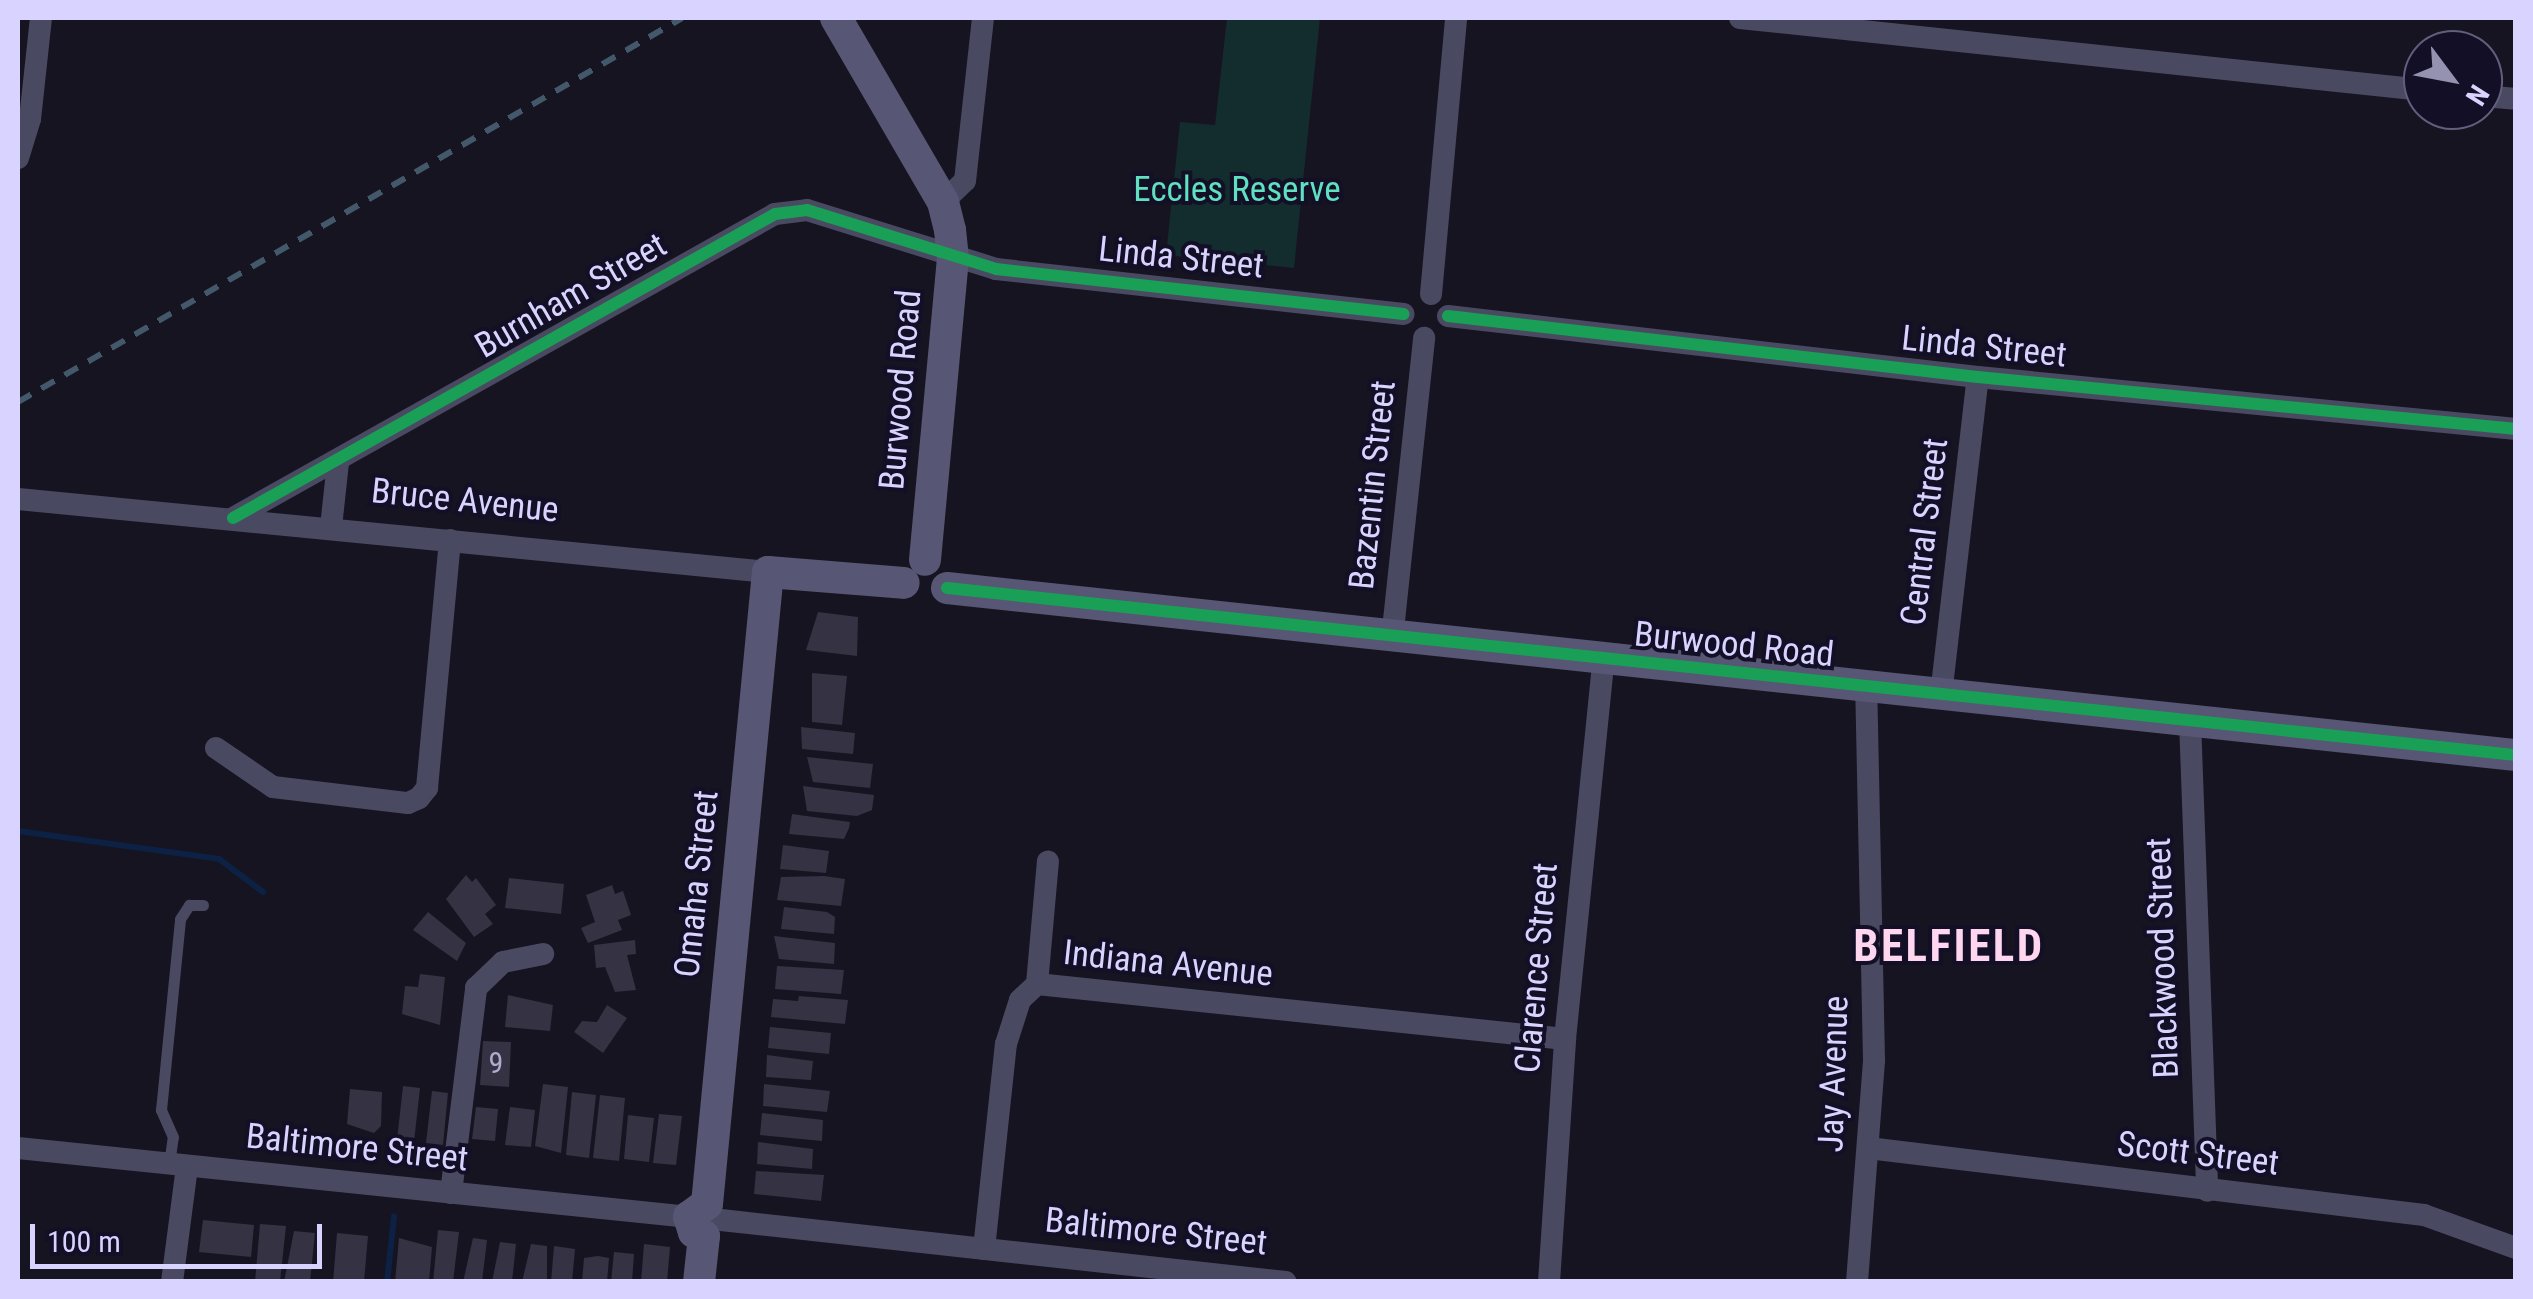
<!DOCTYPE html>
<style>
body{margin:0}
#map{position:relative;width:2533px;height:1299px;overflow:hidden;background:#161421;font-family:"Roboto Condensed",sans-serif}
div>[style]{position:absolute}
.green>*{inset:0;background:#132c2d}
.stream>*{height:6px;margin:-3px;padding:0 3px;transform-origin:3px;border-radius:3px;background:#0d2144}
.building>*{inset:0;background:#343243}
.lane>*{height:11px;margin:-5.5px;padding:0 5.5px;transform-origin:5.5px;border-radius:5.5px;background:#4a4962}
.street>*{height:22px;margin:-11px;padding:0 11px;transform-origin:11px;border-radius:11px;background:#4a4962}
.secondary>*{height:32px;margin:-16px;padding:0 16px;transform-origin:16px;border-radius:16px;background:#575674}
.rail>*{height:6px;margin-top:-3px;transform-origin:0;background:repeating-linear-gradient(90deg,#43596b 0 15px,transparent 0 27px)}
.cycleway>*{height:12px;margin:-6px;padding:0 6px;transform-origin:6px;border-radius:6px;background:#1a9f57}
span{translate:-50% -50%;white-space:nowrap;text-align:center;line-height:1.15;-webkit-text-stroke:8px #130f26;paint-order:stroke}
.number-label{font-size:30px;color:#b0acd0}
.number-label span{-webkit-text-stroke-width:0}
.park-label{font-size:35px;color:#5fe0c0}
.street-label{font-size:35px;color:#d9d4ff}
.district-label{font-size:45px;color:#ffd6f0;font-weight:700;letter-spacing:2.5px}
.frame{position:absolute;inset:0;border:20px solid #d9d4ff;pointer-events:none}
.north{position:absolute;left:2403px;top:30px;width:100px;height:100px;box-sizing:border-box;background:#130f26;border:2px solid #625e7d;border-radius:50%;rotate:122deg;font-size:28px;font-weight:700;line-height:40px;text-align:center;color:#d9d4ff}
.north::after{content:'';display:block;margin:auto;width:35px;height:45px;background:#9591b1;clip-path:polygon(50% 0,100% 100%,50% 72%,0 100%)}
.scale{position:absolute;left:30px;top:1224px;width:292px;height:45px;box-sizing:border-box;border:5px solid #d9d4ff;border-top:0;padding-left:12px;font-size:30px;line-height:35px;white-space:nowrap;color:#d9d4ff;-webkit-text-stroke:8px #130f26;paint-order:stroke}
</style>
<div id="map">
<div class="green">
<i style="clip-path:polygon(1227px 18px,1320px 18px,1294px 268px,1166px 255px,1180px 122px,1215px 125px)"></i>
</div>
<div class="stream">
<i style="left:18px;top:831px;width:203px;rotate:7.9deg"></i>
<i style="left:219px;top:859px;width:55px;rotate:36.9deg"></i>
<i style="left:387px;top:1282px;width:66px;rotate:-83.9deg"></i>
</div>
<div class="building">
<i style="clip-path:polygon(818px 612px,858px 617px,857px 656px,806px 650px)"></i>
<i style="clip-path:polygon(812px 673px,847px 676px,842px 725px,812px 722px)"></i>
<i style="clip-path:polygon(801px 727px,855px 733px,853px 754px,802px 749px)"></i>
<i style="clip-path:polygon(807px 757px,873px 764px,870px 788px,813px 782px)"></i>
<i style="clip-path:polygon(803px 786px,874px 795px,872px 810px,857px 816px,807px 811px)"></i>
<i style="clip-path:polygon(792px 814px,850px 822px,849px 828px,844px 839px,789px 834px)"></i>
<i style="clip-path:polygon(783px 845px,829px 851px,826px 873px,780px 869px)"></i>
<i style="clip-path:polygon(466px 875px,472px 882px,476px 878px,496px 905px,485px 914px,493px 924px,474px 937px,446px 899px)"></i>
<i style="clip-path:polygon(824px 876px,845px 879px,841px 906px,777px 900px,781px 877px)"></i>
<i style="clip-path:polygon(509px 878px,564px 884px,561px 914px,505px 908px)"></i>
<i style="clip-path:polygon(612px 885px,615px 894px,623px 891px,631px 915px,618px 920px,622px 930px,588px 943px,581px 928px,595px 922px,586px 895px)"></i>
<i style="clip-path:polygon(784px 907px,827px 912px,835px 917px,834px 934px,781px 929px)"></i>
<i style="clip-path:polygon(428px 912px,466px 943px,457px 961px,413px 930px)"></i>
<i style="clip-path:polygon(774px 936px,835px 943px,834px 964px,779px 959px)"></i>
<i style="clip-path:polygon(635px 940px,636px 954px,627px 955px,636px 990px,615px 992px,605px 967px,596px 968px,594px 945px)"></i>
<i style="clip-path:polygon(777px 966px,844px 970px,841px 994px,775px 989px)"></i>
<i style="clip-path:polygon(420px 974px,445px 977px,440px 1025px,402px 1014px,405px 986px,418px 987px)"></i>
<i style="clip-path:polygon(508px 995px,553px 1005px,550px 1031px,505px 1027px)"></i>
<i style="clip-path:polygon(799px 996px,848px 1000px,845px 1024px,771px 1017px,773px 999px,798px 1001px)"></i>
<i style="clip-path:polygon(607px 1005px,627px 1018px,603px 1053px,574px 1032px,582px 1021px,597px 1022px)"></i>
<i style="clip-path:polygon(770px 1027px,831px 1033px,829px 1054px,768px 1048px)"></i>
<i style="clip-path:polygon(483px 1041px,511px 1042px,509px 1087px,480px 1085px)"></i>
<i style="clip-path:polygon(767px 1055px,813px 1061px,811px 1080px,766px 1077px)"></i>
<i style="clip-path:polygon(543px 1084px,568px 1087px,561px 1153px,535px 1146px)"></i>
<i style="clip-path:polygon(764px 1084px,830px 1091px,827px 1112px,763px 1106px)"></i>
<i style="clip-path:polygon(403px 1086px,420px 1088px,414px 1142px,397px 1140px)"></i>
<i style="clip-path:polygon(350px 1089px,382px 1092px,381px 1126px,374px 1133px,347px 1124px)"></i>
<i style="clip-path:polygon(432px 1091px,448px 1093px,443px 1145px,426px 1143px)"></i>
<i style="clip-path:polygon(572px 1092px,596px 1095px,589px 1158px,566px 1155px)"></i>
<i style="clip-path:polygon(600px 1095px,625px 1098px,619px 1161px,593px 1158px)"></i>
<i style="clip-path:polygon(476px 1107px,498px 1109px,495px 1141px,472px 1139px)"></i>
<i style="clip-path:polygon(510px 1107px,535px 1110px,531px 1147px,505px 1145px)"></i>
<i style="clip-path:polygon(762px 1113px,823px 1120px,822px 1141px,760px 1135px)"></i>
<i style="clip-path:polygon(659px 1114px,682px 1116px,676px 1165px,653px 1163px)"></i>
<i style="clip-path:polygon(628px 1115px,654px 1118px,649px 1162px,624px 1159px)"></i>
<i style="clip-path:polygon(758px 1142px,813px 1149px,812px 1169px,757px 1164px)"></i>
<i style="clip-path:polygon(756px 1171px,824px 1175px,821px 1201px,754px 1194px)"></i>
<i style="clip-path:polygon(203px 1220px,254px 1225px,251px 1257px,199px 1252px)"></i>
<i style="clip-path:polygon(260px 1224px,286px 1226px,280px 1282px,255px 1282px)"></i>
<i style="clip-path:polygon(438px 1230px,459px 1232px,453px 1282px,433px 1282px)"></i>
<i style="clip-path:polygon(294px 1231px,315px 1233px,310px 1282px,284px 1282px)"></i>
<i style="clip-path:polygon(337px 1233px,368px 1236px,364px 1282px,333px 1282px)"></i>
<i style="clip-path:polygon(399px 1238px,432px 1247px,429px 1282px,395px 1282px)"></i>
<i style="clip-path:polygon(473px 1238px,487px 1240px,482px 1282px,463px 1282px)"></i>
<i style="clip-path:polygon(500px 1242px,516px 1244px,512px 1282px,492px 1282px)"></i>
<i style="clip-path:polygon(531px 1244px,547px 1246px,547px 1282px,522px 1282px)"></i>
<i style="clip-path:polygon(644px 1244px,670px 1247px,667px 1282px,641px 1282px)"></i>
<i style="clip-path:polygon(554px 1246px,575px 1249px,572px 1282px,551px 1282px)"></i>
<i style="clip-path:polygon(614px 1252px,634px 1254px,632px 1282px,611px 1282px)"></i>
<i style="clip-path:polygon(598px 1256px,609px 1258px,607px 1282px,582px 1282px,584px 1258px)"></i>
</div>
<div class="lane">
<i style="left:169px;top:1164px;width:27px;rotate:-82deg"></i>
<i style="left:173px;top:1137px;width:30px;rotate:-114deg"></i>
<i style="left:161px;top:1110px;width:192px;rotate:-84.3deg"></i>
<i style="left:180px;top:919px;width:17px;rotate:-57deg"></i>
<i style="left:189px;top:905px;width:14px"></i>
</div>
<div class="street">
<i style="left:1740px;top:18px;width:687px;rotate:6.02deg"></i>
<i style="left:2483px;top:96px;width:33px;rotate:5deg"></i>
<i style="left:18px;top:158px;width:41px;rotate:-72.9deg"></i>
<i style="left:30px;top:119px;width:102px;rotate:-83.8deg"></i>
<i style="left:943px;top:202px;width:30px;rotate:-44deg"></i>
<i style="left:965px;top:181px;width:164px;rotate:-83.7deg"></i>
<i style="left:1431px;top:294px;width:277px;rotate:-84.8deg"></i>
<i style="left:1448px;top:316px;width:533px;rotate:6.57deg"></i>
<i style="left:1978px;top:377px;width:541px;rotate:5.52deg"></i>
<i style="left:18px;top:499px;width:754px;rotate:5.56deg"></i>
<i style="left:233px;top:518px;width:621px;rotate:-29.29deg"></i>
<i style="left:775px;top:214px;width:32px;rotate:-7deg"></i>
<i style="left:807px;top:210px;width:198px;rotate:17.3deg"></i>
<i style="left:996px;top:269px;width:410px;rotate:6.3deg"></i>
<i style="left:331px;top:527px;width:64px;rotate:-83.8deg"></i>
<i style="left:1392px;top:639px;width:303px;rotate:-83.9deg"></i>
<i style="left:1941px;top:695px;width:320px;rotate:-83.4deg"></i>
<i style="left:2190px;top:721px;width:470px;rotate:87.9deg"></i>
<i style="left:216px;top:748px;width:69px;rotate:34.4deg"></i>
<i style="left:273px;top:787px;width:136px;rotate:6.8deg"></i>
<i style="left:408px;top:803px;width:12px;rotate:-24deg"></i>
<i style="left:419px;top:798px;width:13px;rotate:-51deg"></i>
<i style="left:427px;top:788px;width:249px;rotate:-84.7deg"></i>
<i style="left:1037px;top:984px;width:123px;rotate:-84.9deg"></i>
<i style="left:18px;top:1148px;width:675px;rotate:5.87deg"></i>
<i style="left:1868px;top:1148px;width:560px;rotate:6.87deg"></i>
<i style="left:2424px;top:1215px;width:98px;rotate:19.7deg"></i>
<i style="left:451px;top:1193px;width:207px;rotate:-83deg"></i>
<i style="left:476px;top:988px;width:37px;rotate:-44deg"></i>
<i style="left:503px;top:962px;width:41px;rotate:-11.3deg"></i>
<i style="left:721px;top:1220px;width:568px;rotate:6.26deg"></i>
<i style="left:984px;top:1249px;width:206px;rotate:-83.9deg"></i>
<i style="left:1006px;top:1044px;width:46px;rotate:-72.3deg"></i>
<i style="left:1020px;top:1000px;width:23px;rotate:-43deg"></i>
<i style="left:1037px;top:984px;width:531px;rotate:5.95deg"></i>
<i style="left:172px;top:1282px;width:117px;rotate:-82.6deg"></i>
<i style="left:1549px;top:1282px;width:244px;rotate:-86.2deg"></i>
<i style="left:1565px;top:1039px;width:379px;rotate:-84.2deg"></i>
<i style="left:1857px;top:1282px;width:223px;rotate:-85.6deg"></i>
<i style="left:1874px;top:1060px;width:372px;rotate:-91.2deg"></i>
</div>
<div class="secondary">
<i style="left:836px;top:18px;width:213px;rotate:59.8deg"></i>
<i style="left:943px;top:202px;width:29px;rotate:76deg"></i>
<i style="left:950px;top:230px;width:28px;rotate:84deg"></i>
<i style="left:953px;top:258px;width:303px;rotate:95.3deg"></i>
<i style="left:947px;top:588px;width:1578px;rotate:6.08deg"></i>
<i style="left:707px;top:1204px;width:635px;rotate:-84.49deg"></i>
<i style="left:768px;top:572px;width:136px;rotate:4.6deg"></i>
<i style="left:704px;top:1236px;width:11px;rotate:-158deg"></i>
<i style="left:694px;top:1232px;width:16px;rotate:-108deg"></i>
<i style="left:689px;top:1217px;width:22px;rotate:-36deg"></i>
<i style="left:699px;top:1282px;width:46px;rotate:-83.8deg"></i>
</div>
<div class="rail">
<i style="left:18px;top:402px;width:767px;rotate:-30.04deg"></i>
</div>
<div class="cycleway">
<i style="left:1448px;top:316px;width:533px;rotate:6.57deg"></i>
<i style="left:1978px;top:377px;width:541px;rotate:5.52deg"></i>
<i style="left:233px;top:518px;width:621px;rotate:-29.29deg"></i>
<i style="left:775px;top:214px;width:32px;rotate:-7deg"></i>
<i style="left:807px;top:210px;width:198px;rotate:17.3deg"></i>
<i style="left:996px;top:269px;width:410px;rotate:6.3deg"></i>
<i style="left:947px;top:588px;width:1578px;rotate:6.08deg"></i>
</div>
<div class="number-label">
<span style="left:496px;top:1063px">9</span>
</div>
<div class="park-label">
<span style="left:1237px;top:190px">Eccles Reserve</span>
</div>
<div class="street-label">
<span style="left:1181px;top:258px;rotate:6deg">Linda Street</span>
<span style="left:571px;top:296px;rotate:-30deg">Burnham Street</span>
<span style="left:1984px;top:347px;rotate:6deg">Linda Street</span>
<span style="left:901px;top:390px;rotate:-85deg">Burwood Road</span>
<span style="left:1373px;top:485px;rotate:-84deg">Bazentin Street</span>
<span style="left:465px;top:501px;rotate:6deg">Bruce Avenue</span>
<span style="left:1925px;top:532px;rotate:-83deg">Central Street</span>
<span style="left:1734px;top:645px;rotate:6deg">Burwood Road</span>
<span style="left:697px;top:884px;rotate:-84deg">Omaha Street</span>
<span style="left:2163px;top:958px;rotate:-92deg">Blackwood Street</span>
<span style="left:1168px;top:964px;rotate:6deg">Indiana Avenue</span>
<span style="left:1537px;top:968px;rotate:-85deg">Clarence Street</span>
<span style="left:1834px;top:1074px;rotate:-88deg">Jay Avenue</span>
<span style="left:357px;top:1148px;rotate:6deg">Baltimore Street</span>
<span style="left:2198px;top:1154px;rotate:7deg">Scott Street</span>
<span style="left:1156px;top:1232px;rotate:6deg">Baltimore Street</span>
</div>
<div class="district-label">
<span style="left:1949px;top:946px">BELFIELD</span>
</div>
<div class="frame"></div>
<div class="north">N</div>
<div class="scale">100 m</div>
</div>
